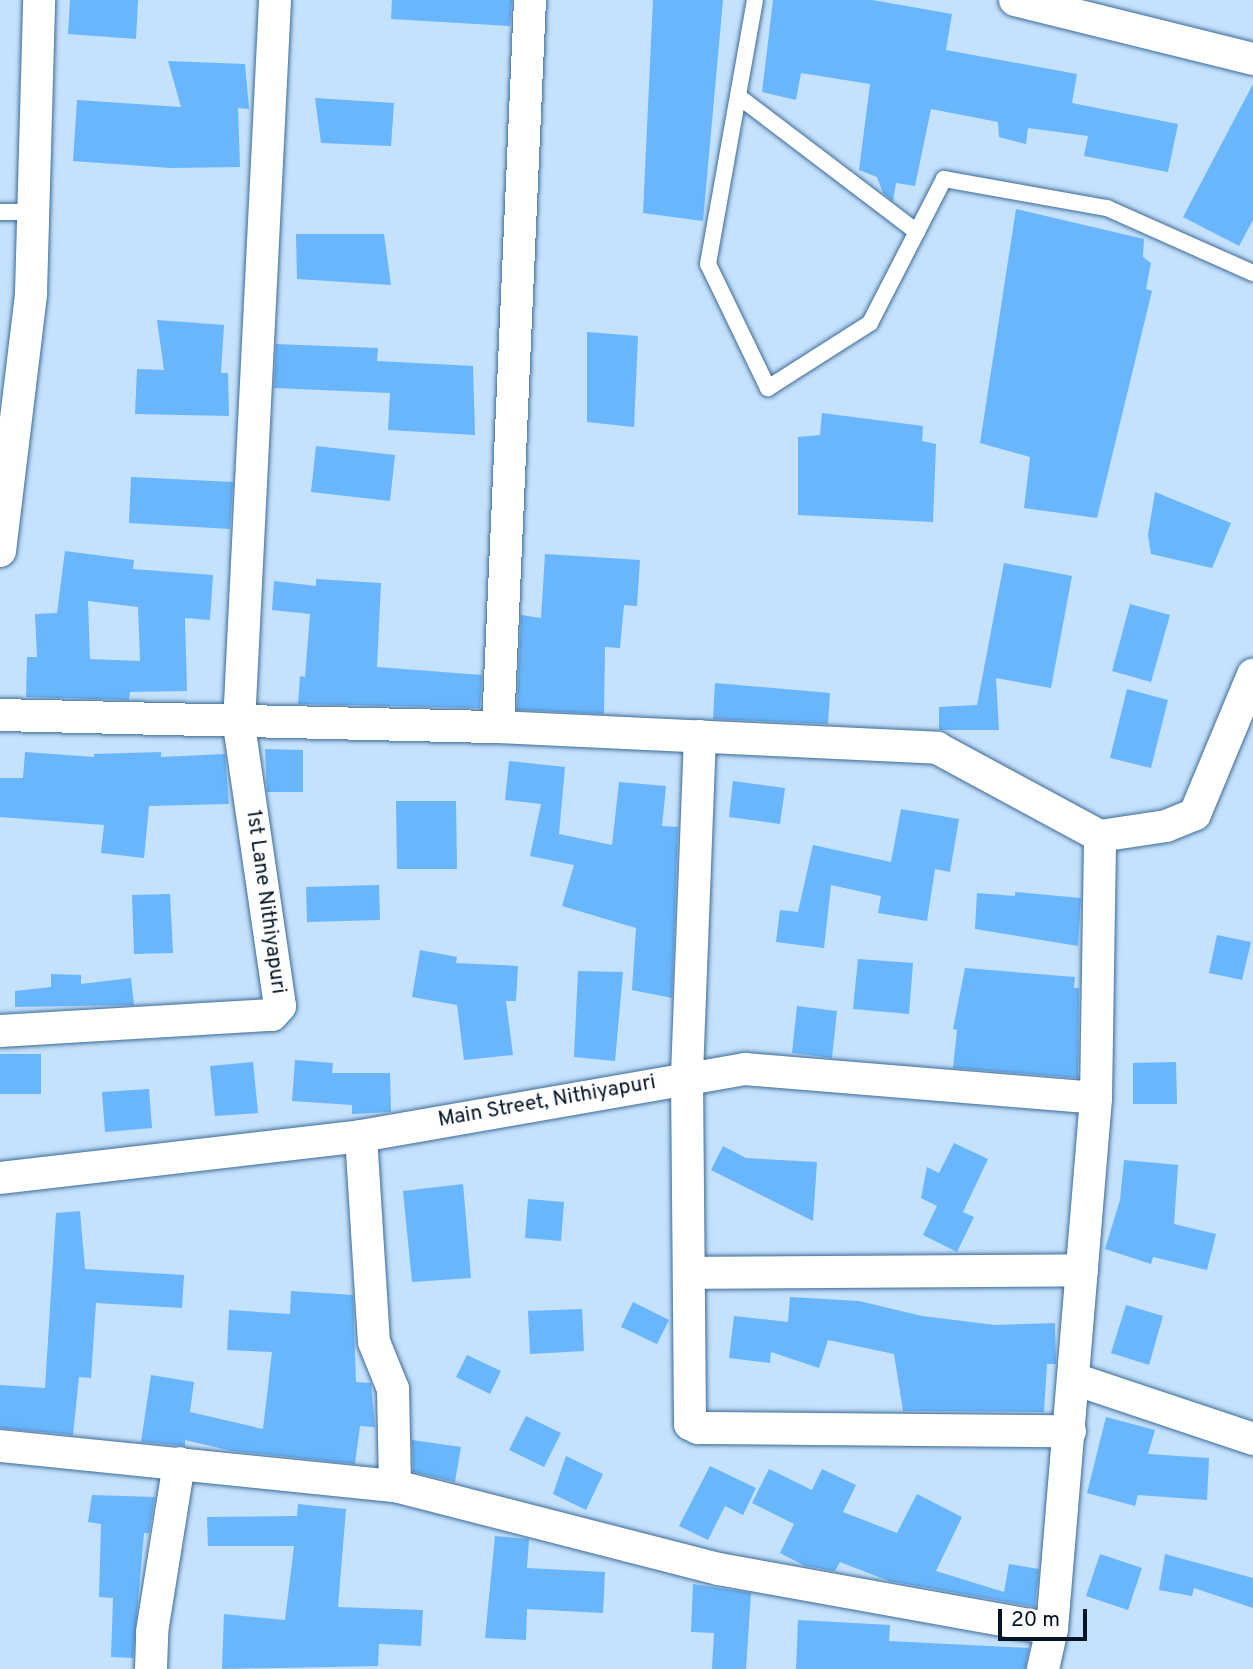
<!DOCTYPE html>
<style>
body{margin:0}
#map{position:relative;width:1253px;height:1669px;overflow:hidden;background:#c4e1fd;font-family:Overpass,sans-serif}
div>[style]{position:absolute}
.building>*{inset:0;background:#69b6fc}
.roads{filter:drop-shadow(0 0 2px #3e6b94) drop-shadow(0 0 2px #3e6b94)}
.service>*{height:16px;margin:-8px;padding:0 8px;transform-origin:8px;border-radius:8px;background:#fff}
.minor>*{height:32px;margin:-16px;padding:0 16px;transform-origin:16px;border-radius:16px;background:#fff}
span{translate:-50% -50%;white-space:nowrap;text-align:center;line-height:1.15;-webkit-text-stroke:6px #fefefe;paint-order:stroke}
.street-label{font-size:21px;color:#031425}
.scale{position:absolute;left:998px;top:1609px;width:89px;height:32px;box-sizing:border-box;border:4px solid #031425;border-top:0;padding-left:9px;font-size:21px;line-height:24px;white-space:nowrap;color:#031425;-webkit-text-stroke:5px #fefefe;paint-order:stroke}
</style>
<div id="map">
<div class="building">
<i style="clip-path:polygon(70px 0,138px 0,136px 39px,68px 34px)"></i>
<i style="clip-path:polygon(392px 0,512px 0,510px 26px,391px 19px)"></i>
<i style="clip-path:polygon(653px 0,723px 0,703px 221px,643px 213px)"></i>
<i style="clip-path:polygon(773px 0,872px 0,952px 14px,946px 50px,1077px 74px,1072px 103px,1178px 124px,1168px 172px,1084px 156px,1088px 136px,1028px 128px,1026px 144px,999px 137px,998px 122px,931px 109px,915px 186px,896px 183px,893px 201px,883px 193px,877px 177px,859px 170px,870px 84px,801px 73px,796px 100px,762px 92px)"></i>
<i style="clip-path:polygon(168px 61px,245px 64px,249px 109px,238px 108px,240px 167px,171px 168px,73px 161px,77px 100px,181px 107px)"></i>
<i style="clip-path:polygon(1253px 84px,1253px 220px,1239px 246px,1183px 217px)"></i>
<i style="clip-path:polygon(315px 98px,394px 103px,391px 146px,321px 143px)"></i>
<i style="clip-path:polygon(1016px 209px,1144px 239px,1143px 257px,1151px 263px,1146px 289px,1152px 291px,1097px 518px,1024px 508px,1030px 457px,980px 443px)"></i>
<i style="clip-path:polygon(296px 234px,384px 234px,391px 285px,297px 279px)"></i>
<i style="clip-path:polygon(157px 320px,224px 325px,221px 373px,228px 373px,229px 416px,135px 414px,137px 369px,164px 370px)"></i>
<i style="clip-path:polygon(587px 332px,638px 336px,634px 427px,587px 422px)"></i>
<i style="clip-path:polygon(276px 344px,378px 348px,377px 361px,473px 366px,475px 435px,388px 430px,390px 393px,274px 388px)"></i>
<i style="clip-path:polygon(822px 413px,923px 426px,922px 441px,936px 444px,933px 522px,798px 515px,798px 437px,820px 435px)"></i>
<i style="clip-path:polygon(316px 446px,395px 455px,390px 501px,311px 492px)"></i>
<i style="clip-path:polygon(131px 477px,233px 482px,230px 529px,129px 523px)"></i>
<i style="clip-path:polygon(1155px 492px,1231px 523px,1212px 568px,1151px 554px,1148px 535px)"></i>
<i style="clip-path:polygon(evenodd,65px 551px,134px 560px,133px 569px,213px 575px,210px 620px,185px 618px,187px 691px,130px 692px,129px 700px,26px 697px,27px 657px,37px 657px,35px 614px,57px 613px,65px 551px,88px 601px,138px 607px,140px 661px,90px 659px,88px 601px)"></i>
<i style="clip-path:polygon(545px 554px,640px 560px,637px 606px,624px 605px,620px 648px,605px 647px,604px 714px,517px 710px,521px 615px,541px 618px)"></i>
<i style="clip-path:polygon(1004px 563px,1072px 576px,1051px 688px,996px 678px,999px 730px,939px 730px,939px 707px,977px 705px)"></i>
<i style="clip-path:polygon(316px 579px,381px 583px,377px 667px,482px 675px,480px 708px,298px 704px,300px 676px,305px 677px,310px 614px,272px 610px,274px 581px,316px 586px)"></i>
<i style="clip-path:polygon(1130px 604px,1170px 615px,1151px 682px,1112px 671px)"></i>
<i style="clip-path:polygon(715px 683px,830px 693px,828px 724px,713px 719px)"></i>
<i style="clip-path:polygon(1127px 689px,1168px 700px,1151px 768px,1110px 758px)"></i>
<i style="clip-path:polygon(265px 749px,303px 750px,303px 792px,267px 792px)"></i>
<i style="clip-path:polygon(25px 752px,94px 757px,94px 754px,161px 752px,161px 757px,225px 754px,229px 804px,149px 806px,144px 858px,101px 853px,104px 825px,0 817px,0 778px,23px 778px)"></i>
<i style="clip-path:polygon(509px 761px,565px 767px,559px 834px,612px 845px,619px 782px,666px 786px,662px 826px,678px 827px,672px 998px,632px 990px,636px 928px,562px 906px,574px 865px,530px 856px,541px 804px,505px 800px)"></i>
<i style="clip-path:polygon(733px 781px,785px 788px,780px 824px,729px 817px)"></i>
<i style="clip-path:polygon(396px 801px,456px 801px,457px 869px,397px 869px)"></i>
<i style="clip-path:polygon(901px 809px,959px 819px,950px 872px,935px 869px,927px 921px,878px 913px,881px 896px,831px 885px,824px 948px,776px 942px,780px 910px,798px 912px,813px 845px,891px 862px)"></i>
<i style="clip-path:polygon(379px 885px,380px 920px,307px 922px,306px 887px)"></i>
<i style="clip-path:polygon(1015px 892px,1081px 898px,1078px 946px,975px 929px,977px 893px,1015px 896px)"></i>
<i style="clip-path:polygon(170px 894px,173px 953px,134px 954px,132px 895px)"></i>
<i style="clip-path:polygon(1217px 935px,1251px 942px,1242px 980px,1209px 973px)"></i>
<i style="clip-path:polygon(420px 950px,457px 957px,456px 963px,518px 966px,516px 1001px,506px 1001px,513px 1055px,464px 1060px,457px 1005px,412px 997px)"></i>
<i style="clip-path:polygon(858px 959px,913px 963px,909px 1014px,853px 1009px)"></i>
<i style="clip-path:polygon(965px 968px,1075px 977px,1074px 988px,1079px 988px,1078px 1078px,953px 1068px,957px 1030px,953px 1029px)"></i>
<i style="clip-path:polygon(578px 971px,623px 972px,615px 1061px,574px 1057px)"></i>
<i style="clip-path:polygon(51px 974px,81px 975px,81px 984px,131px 978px,134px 1005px,15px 1007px,15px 991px,51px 987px)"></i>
<i style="clip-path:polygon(797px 1006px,837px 1011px,832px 1058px,792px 1053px)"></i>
<i style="clip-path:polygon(0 1054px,41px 1054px,41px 1094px,0 1094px)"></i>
<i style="clip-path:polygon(295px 1060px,333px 1063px,332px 1073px,390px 1073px,391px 1112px,352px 1114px,352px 1105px,292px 1101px)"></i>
<i style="clip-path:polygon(253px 1062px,258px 1113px,215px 1116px,210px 1066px)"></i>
<i style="clip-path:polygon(1176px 1062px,1177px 1104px,1133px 1104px,1133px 1063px)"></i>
<i style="clip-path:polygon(149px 1089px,152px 1128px,105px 1132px,102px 1092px)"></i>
<i style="clip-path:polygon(954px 1143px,988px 1159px,963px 1212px,974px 1217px,957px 1252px,923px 1235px,937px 1206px,921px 1198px,927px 1167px,939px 1173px)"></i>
<i style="clip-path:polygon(723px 1146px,746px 1158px,817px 1162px,813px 1221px,711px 1170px)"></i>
<i style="clip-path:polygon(1124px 1160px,1178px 1165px,1174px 1224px,1216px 1234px,1207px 1270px,1153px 1257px,1151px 1264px,1105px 1249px,1120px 1200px)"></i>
<i style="clip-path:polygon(463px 1184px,471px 1278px,412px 1282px,403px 1191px)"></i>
<i style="clip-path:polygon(528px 1199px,564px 1202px,561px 1241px,525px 1238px)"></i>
<i style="clip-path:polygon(80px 1211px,85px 1269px,184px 1275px,182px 1308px,96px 1303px,91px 1378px,79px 1377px,73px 1435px,0 1428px,0 1385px,45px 1388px,56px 1213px)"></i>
<i style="clip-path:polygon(291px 1291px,353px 1295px,356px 1382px,371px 1383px,375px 1427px,360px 1426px,355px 1464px,232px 1451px,185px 1440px,185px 1446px,141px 1442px,151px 1375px,194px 1382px,190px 1412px,263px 1429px,272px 1352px,227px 1350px,229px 1310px,290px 1314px)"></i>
<i style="clip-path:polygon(790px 1297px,859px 1301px,922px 1316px,995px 1325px,1055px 1323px,1056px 1364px,1047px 1364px,1044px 1412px,903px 1411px,894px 1354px,828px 1340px,819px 1368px,771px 1352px,770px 1363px,729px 1358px,734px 1316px,788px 1322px)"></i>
<i style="clip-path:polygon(633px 1302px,669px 1320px,657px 1344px,621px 1327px)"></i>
<i style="clip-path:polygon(1126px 1305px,1163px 1316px,1149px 1365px,1111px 1353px)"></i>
<i style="clip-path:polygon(582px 1309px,584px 1351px,530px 1354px,528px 1311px)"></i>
<i style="clip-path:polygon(467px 1355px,501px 1371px,490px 1394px,456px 1377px)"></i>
<i style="clip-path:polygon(526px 1416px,561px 1433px,544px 1467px,509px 1450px)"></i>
<i style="clip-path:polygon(1106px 1417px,1155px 1430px,1148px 1454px,1209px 1458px,1207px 1500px,1138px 1495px,1135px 1506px,1087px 1493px)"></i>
<i style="clip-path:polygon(412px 1440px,461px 1447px,455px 1482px,413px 1472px)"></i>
<i style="clip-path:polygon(566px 1456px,603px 1474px,586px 1510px,553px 1494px)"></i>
<i style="clip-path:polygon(710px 1466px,756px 1488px,743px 1515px,725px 1506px,708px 1540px,679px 1526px)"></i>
<i style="clip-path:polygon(769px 1469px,812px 1490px,822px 1469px,856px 1485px,843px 1512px,897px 1533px,917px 1494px,962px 1517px,936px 1571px,1004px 1592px,1009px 1564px,1039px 1569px,1035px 1607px,889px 1581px,840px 1562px,835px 1571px,805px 1566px,780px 1553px,794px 1524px,752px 1503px)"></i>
<i style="clip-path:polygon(92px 1495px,155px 1497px,149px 1533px,144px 1533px,133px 1658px,111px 1657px,113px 1598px,99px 1597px,101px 1524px,88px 1522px)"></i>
<i style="clip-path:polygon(298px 1504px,346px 1509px,338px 1607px,423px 1610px,421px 1646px,379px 1644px,378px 1666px,222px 1669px,224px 1614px,285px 1620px,294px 1546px,208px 1546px,207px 1517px,297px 1516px)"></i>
<i style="clip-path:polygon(495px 1536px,529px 1539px,527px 1568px,605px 1572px,603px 1613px,527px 1609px,526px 1640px,485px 1638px)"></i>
<i style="clip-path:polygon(1100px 1554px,1142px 1568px,1128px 1610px,1086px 1596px)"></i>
<i style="clip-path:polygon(1165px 1554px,1253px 1578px,1253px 1608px,1194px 1588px,1192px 1596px,1159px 1590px)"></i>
<i style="clip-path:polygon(693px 1584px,751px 1593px,746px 1669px,712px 1669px,714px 1633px,691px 1632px)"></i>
<i style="clip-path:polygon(798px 1620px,890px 1625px,889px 1641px,1029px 1648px,1025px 1669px,796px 1669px)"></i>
</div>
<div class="roads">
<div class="service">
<i style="left:755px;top:0;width:268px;rotate:100.1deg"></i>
<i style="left:708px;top:264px;width:138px;rotate:64.2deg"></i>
<i style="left:768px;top:388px;width:121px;rotate:-32.5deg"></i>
<i style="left:870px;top:323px;width:162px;rotate:-62.8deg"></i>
<i style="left:944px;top:179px;width:166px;rotate:10.1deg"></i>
<i style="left:1107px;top:208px;width:160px;rotate:24deg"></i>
<i style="left:738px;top:96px;width:225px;rotate:37.2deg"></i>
<i style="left:0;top:212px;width:33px"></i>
</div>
<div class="minor">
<i style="left:1015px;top:0;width:245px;rotate:13.9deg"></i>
<i style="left:0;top:551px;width:260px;rotate:-83.1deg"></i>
<i style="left:31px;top:293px;width:293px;rotate:-88.4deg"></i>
<i style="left:0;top:715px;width:498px;rotate:1.4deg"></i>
<i style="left:498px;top:727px;width:440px;rotate:2.7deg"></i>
<i style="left:937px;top:748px;width:185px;rotate:28.4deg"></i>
<i style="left:1100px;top:836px;width:67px;rotate:-8.6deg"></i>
<i style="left:1166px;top:826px;width:31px;rotate:-22deg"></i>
<i style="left:1195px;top:814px;width:151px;rotate:-67.4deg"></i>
<i style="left:498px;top:727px;width:728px;rotate:-87.48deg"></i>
<i style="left:700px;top:736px;width:341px;rotate:92.2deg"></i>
<i style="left:687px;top:1077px;width:347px;rotate:89.5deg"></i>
<i style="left:690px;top:1424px;width:9px;rotate:27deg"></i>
<i style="left:698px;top:1428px;width:372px;rotate:0.5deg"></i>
<i style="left:0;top:1031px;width:272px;rotate:-3.4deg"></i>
<i style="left:272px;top:1015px;width:12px;rotate:-48deg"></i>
<i style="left:280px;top:1006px;width:285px;rotate:-98.3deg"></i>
<i style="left:239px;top:724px;width:725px;rotate:-87.15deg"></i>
<i style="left:361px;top:1136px;width:206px;rotate:86.4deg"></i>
<i style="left:374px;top:1342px;width:51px;rotate:68deg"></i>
<i style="left:393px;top:1389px;width:97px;rotate:88.8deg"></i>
<i style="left:0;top:1178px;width:363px;rotate:-6.6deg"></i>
<i style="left:361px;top:1136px;width:390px;rotate:-9.9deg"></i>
<i style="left:745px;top:1069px;width:352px;rotate:4.7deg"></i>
<i style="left:689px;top:1273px;width:393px;rotate:-0.4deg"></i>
<i style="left:1074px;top:1379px;width:189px;rotate:18.5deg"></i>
<i style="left:0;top:1446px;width:397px;rotate:5.8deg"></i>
<i style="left:395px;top:1486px;width:334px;rotate:14.4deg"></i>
<i style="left:719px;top:1569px;width:338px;rotate:10.2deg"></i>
<i style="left:151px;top:1669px;width:37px;rotate:-88deg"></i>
<i style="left:152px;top:1632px;width:171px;rotate:-80.9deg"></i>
<i style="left:1043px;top:1669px;width:41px;rotate:-77.3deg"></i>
<i style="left:1052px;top:1629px;width:533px;rotate:-85.26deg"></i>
<i style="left:1096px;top:1098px;width:262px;rotate:-89.1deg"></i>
</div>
</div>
<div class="street-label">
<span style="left:265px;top:902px;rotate:82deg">1st Lane Nithiyapuri</span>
<span style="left:547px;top:1102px;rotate:-10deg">Main Street, Nithiyapuri</span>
</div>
<div class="scale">20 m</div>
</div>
